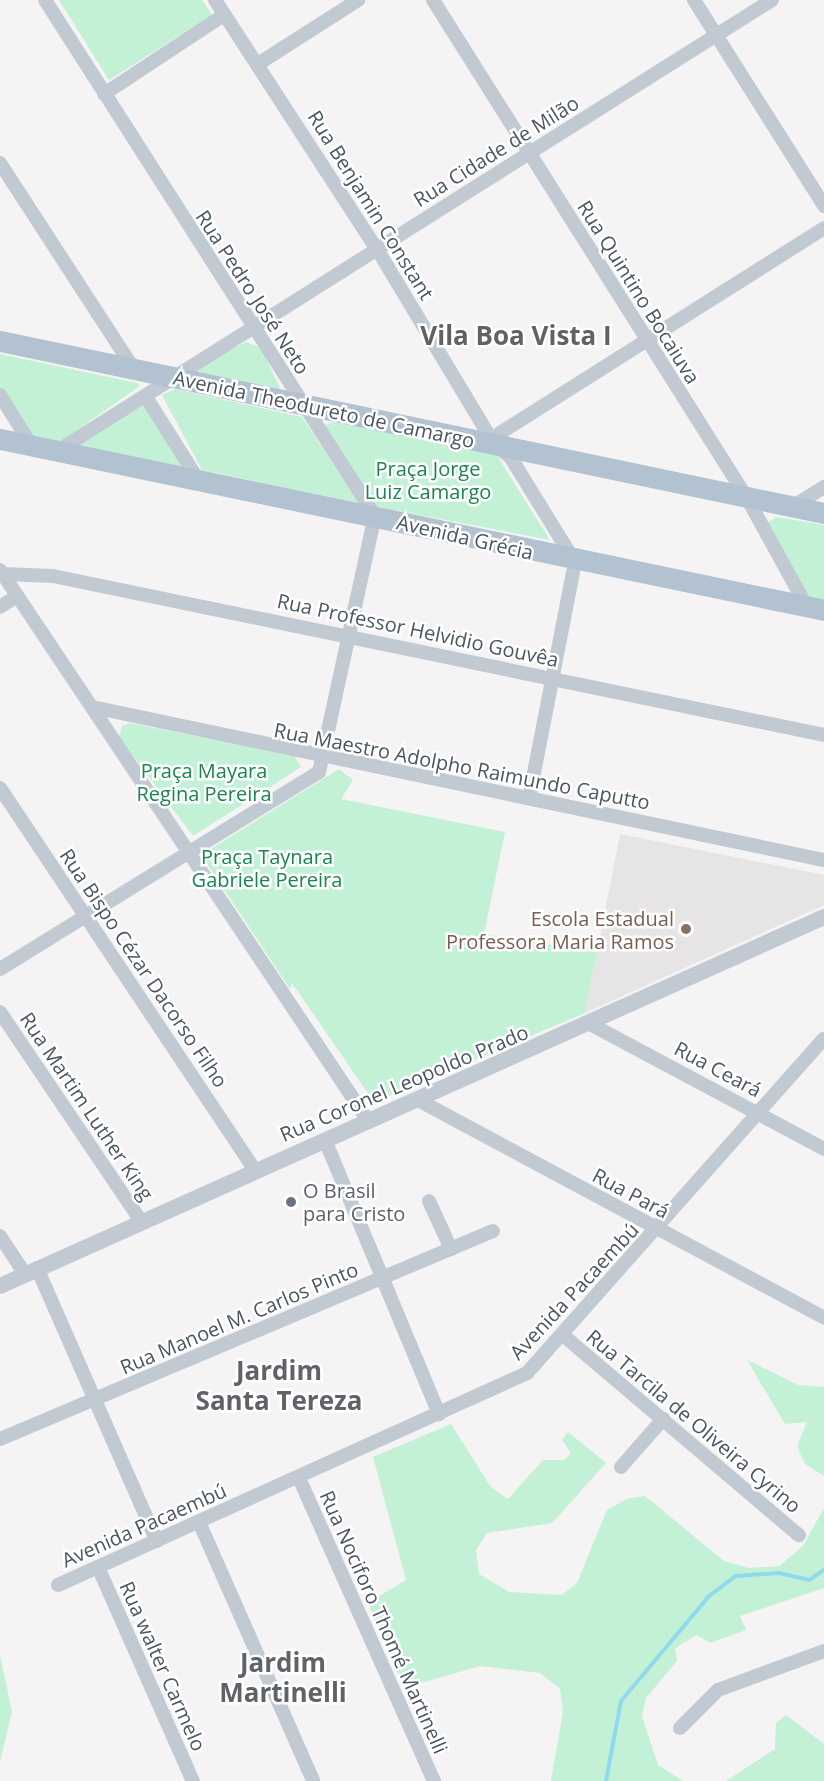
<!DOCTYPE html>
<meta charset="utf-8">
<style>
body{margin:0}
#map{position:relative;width:824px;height:1781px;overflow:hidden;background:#f5f3f3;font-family:"Open Sans",sans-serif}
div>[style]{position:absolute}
.education>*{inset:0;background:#e6e4e5}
.green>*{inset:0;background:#c3f1d5}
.stream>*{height:4px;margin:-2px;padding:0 2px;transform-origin:2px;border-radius:2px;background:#90daee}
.minor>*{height:14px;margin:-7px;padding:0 7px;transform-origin:7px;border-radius:7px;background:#c1cad2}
.tertiary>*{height:16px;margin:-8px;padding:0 8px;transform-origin:8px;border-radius:8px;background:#c1cad2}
.primary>*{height:21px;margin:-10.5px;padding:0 10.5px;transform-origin:10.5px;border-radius:10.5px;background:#b3c2d1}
.dots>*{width:16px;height:16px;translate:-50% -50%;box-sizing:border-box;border:3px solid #fff;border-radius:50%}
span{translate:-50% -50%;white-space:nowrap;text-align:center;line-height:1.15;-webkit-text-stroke:5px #fff;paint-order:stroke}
.street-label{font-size:20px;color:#4a5661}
.park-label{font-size:20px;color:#17864f}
.education-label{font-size:20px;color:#785e54}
.right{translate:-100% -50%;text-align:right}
.worship-label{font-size:20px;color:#5b616d}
.left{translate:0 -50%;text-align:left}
.district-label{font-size:26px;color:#5f6368;font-weight:700}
</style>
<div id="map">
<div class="education">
<i style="clip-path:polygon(620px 834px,824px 875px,824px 905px,585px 1013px)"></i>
</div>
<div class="green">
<i style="clip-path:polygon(59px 0,202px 0,212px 15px,109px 80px)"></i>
<i style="clip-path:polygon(246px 342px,261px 348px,282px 392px,183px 375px)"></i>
<i style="clip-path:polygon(0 354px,137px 383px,140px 386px,60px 442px,32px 440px,0 390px)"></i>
<i style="clip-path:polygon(175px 389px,302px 417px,359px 503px,202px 470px,162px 395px)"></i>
<i style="clip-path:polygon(145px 405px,183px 469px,73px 448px,142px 406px)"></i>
<i style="clip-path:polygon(333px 422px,496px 454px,550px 540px,377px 507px,327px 431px,326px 425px)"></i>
<i style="clip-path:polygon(776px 517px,824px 525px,824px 604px,809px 601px,767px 523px)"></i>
<i style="clip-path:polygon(130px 723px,294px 756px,301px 767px,193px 836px,119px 737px,122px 726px)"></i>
<i style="clip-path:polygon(339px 769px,353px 780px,341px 799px,505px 832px,484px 934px,597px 952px,585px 1013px,374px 1102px,292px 983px,290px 989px,201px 855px)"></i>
<i style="clip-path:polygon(747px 1360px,798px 1385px,824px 1387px,824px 1476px,805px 1464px,797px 1446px,807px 1422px,785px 1424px)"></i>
<i style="clip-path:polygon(451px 1424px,490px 1486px,508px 1499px,543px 1460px,565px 1460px,571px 1453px,562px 1440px,568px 1432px,606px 1463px,552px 1523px,487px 1533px,476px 1550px,479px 1574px,509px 1592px,562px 1595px,577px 1583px,607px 1510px,627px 1499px,645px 1496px,724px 1561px,749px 1568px,779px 1566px,803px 1546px,824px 1508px,824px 1588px,740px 1616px,746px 1630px,710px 1643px,697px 1635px,675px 1648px,677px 1661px,646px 1698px,642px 1716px,658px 1765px,683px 1781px,551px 1781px,563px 1712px,560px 1689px,540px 1673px,480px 1666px,404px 1688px,368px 1603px,406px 1580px,373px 1457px)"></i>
<i style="clip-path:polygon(0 1655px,12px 1712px,0 1762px)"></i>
<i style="clip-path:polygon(786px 1715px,824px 1744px,824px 1781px,726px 1781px,775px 1749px,776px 1723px)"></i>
</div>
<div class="stream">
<i style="left:606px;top:1781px;width:81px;rotate:-79.4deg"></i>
<i style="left:621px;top:1701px;width:137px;rotate:-50deg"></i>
<i style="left:709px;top:1596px;width:34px;rotate:-37deg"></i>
<i style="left:736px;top:1576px;width:43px;rotate:-4deg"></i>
<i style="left:779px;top:1573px;width:31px;rotate:13deg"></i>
<i style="left:809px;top:1580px;width:18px;rotate:-34deg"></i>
</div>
<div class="minor">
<i style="left:215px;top:0;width:297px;rotate:57deg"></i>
<i style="left:377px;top:249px;width:227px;rotate:59deg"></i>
<i style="left:494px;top:444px;width:22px;rotate:39deg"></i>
<i style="left:511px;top:458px;width:122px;rotate:58.4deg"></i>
<i style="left:575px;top:562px;width:241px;rotate:101deg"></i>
<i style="left:433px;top:0;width:589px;rotate:57.77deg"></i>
<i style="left:747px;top:498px;width:124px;rotate:61.2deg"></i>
<i style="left:694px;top:0;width:244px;rotate:57.7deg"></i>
<i style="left:258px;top:64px;width:119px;rotate:-32.6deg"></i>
<i style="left:104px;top:94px;width:144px;rotate:-33.4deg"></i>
<i style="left:0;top:163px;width:244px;rotate:57deg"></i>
<i style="left:0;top:395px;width:59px;rotate:58.2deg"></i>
<i style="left:146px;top:397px;width:96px;rotate:57.8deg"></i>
<i style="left:494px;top:444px;width:13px;rotate:-61deg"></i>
<i style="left:500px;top:433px;width:383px;rotate:-32.3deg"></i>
<i style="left:59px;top:450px;width:843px;rotate:-32.26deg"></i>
<i style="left:792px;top:507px;width:38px;rotate:-32deg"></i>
<i style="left:0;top:570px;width:664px;rotate:56.24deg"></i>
<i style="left:3px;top:574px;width:50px;rotate:2.3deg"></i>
<i style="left:53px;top:576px;width:787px;rotate:11.65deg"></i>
<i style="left:0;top:607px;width:20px;rotate:-33deg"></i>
<i style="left:92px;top:707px;width:748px;rotate:11.81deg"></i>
<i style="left:0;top:788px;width:460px;rotate:56.3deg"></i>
<i style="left:0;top:969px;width:375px;rotate:-31.7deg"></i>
<i style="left:319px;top:772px;width:262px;rotate:-77.7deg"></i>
<i style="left:375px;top:516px;width:612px;rotate:-122.6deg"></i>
<i style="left:0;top:1012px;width:252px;rotate:56deg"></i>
<i style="left:592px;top:1025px;width:263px;rotate:28.1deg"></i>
<i style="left:420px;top:1101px;width:459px;rotate:28.2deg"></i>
<i style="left:325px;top:1140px;width:297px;rotate:67.4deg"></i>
<i style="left:429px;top:1201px;width:53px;rotate:65.4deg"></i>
<i style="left:0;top:1236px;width:45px;rotate:56.7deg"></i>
<i style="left:37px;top:1268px;width:298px;rotate:66.3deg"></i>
<i style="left:564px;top:1336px;width:308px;rotate:40.3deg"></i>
<i style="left:0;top:1439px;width:535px;rotate:-22.88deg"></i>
<i style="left:621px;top:1467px;width:64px;rotate:-48.8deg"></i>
<i style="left:299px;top:1478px;width:332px;rotate:66deg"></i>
<i style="left:199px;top:1522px;width:283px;rotate:66.2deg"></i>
<i style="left:98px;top:1567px;width:234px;rotate:66.1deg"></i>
<i style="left:58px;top:1585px;width:515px;rotate:-24.32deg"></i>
<i style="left:527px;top:1373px;width:447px;rotate:-48.4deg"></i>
<i style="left:680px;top:1728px;width:54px;rotate:-45deg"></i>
<i style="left:718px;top:1690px;width:113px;rotate:-20.2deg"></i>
</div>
<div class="tertiary">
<i style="left:0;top:1286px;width:903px;rotate:-24.12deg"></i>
</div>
<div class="primary">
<i style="left:0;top:341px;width:842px;rotate:11.79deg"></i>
<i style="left:0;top:439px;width:842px;rotate:11.72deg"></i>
</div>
<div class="dots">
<i style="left:686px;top:929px;background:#8d6e63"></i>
<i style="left:291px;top:1202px;background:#6b7280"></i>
</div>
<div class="street-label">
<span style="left:496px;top:151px;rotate:-32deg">Rua Cidade de Milão</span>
<span style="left:371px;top:205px;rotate:58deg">Rua Benjamin Constant</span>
<span style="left:253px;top:292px;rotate:57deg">Rua Pedro José Neto</span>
<span style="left:639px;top:292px;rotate:58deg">Rua Quintino Bocaiuva</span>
<span style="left:324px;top:409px;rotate:12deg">Avenida Theodureto de Camargo</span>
<span style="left:465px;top:537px;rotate:13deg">Avenida Grécia</span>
<span style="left:418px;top:630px;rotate:12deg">Rua Professor Helvidio Gouvêa</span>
<span style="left:462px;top:766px;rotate:11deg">Rua Maestro Adolpho Raimundo Caputto</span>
<span style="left:144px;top:968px;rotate:56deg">Rua Bispo Cézar Dacorso Filho</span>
<span style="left:718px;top:1069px;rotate:28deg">Rua Ceará</span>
<span style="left:404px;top:1083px;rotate:-23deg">Rua Coronel Leopoldo Prado</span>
<span style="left:87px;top:1106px;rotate:56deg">Rua Martim Luther King</span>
<span style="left:631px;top:1193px;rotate:28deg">Rua Pará</span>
<span style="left:574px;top:1291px;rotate:-47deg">Avenida Pacaembú</span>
<span style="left:239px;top:1318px;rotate:-23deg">Rua Manoel M. Carlos Pinto</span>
<span style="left:694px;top:1421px;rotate:40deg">Rua Tarcila de Oliveira Cyrino</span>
<span style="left:144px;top:1525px;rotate:-24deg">Avenida Pacaembú</span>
<span style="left:384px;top:1622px;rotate:66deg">Rua Nociforo Thomé Martinelli</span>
<span style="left:163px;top:1666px;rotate:66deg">Rua walter Carmelo</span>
</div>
<div class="park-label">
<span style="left:428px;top:480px">Praça Jorge<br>Luiz Camargo</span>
<span style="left:204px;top:782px">Praça Mayara<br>Regina Pereira</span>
<span style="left:267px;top:868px">Praça Taynara<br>Gabriele Pereira</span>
</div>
<div class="education-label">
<span class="right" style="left:674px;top:930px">Escola Estadual<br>Professora Maria Ramos</span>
</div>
<div class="worship-label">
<span class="left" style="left:303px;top:1202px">O Brasil<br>para Cristo</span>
</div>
<div class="district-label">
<span style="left:516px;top:336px">Vila Boa Vista I</span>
<span style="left:279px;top:1386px">Jardim<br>Santa Tereza</span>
<span style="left:283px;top:1678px">Jardim<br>Martinelli</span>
</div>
</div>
